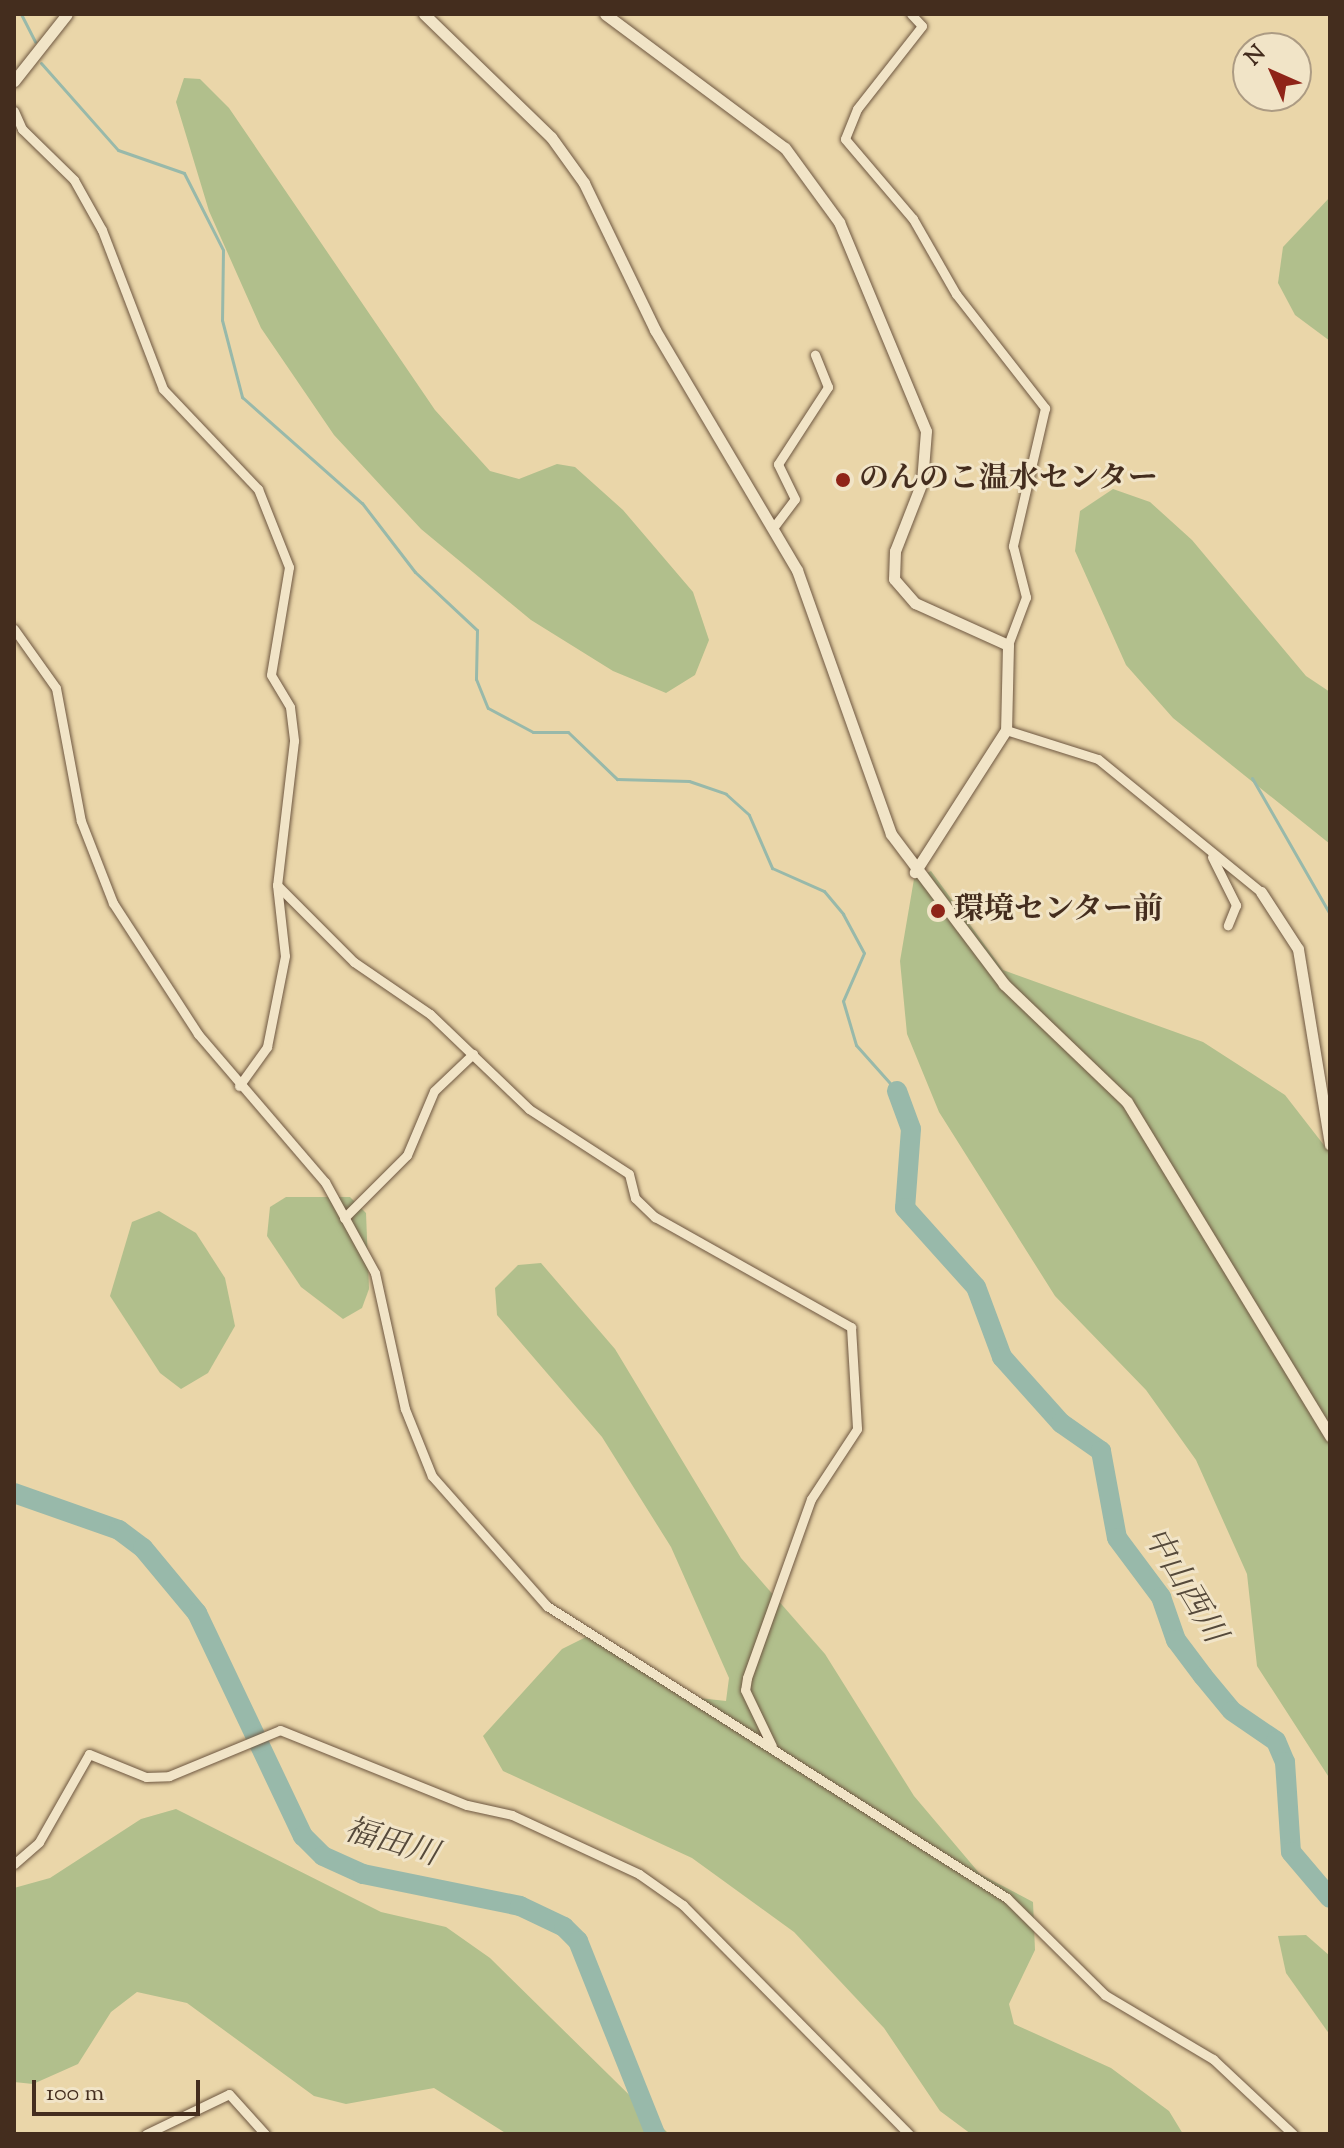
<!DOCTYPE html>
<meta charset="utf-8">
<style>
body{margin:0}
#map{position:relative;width:1344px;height:2148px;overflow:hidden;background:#ead6a9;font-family:"Sorts Mill Goudy","Noto Serif JP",serif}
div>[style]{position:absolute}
.green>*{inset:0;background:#b1bf8c}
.stream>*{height:3px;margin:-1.5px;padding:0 1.5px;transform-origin:1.5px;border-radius:1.5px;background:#98b9aa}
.river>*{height:20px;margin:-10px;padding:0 10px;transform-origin:10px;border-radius:10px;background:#98b9aa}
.roads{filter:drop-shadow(0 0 2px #6e5741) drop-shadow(0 0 2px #6e5741)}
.minor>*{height:9px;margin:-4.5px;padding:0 4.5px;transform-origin:4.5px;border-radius:4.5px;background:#f1e4c7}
.tertiary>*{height:11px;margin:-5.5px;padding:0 5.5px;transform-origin:5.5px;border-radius:5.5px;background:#f1e4c7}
.dots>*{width:22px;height:22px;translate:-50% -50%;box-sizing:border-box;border:4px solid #f1e4c7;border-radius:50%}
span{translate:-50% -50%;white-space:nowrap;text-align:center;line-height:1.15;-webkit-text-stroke:6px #f1e4c7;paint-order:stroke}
.poi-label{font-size:30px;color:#442d1e;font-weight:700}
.left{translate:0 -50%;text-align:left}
.water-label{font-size:32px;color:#55493a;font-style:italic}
.frame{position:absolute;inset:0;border:16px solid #442d1e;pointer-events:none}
.north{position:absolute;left:1232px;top:32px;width:80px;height:80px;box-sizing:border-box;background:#f1e4c7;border:2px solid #ac9b83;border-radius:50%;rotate:315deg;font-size:22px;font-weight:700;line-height:32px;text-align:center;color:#442d1e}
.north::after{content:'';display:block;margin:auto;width:28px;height:36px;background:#8f2418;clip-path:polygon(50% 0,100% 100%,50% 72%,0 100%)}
.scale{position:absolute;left:32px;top:2080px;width:168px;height:36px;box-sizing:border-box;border:4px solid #442d1e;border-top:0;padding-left:10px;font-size:24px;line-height:28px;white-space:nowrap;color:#442d1e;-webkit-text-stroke:6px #f1e4c7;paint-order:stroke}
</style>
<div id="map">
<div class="green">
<i style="clip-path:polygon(184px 78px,200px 79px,229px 108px,435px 410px,490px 471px,519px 479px,557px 464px,575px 467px,623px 510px,693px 592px,709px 640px,695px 675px,666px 693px,613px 671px,531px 620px,421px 529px,334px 435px,261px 328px,209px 211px,176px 102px)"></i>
<i style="clip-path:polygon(1330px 197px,1330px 341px,1295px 315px,1278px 283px,1283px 247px)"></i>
<i style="clip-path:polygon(1113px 489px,1150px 502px,1192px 540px,1306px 676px,1330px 692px,1330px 844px,1173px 718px,1126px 665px,1075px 551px,1080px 511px)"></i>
<i style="clip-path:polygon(931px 871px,1003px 970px,1203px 1042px,1285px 1095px,1330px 1153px,1330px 1779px,1257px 1666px,1247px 1574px,1196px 1460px,1146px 1390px,1055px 1296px,939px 1112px,907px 1034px,900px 961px,914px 879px)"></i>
<i style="clip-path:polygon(286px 1197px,350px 1197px,366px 1213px,369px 1289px,362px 1308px,343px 1319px,301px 1287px,267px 1236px,270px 1207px)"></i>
<i style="clip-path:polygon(159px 1211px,196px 1233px,225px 1278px,235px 1326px,208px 1373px,181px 1389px,160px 1373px,110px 1296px,132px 1222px)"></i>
<i style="clip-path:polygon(541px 1263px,615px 1349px,741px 1558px,825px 1654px,914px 1796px,980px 1874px,1033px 1902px,1035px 1950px,1009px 2004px,1014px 2024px,1111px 2068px,1169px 2111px,1183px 2134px,971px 2134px,940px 2111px,884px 2028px,794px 1932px,692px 1858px,503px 1771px,483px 1736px,562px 1649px,592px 1634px,699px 1698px,726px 1701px,729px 1678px,671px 1547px,602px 1437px,497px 1315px,495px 1288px,518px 1265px)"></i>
<i style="clip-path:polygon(176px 1809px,381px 1912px,446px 1927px,490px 1958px,669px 2134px,507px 2134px,434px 2088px,346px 2104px,314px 2096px,187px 2003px,137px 1992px,111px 2012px,78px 2064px,33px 2084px,14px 2082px,14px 1888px,50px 1878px,141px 1819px)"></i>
<i style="clip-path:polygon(1306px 1935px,1330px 1956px,1330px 2035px,1286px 1973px,1278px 1936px)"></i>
</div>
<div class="stream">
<i style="left:21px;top:14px;width:31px;rotate:63deg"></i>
<i style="left:41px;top:63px;width:116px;rotate:48.5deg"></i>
<i style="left:118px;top:150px;width:70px;rotate:19.2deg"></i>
<i style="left:184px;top:173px;width:86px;rotate:63.1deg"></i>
<i style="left:223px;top:250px;width:70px;rotate:90.8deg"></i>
<i style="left:222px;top:320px;width:80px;rotate:75.4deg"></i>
<i style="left:242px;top:397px;width:160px;rotate:41.5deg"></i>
<i style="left:362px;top:503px;width:87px;rotate:52.5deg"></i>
<i style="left:415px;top:572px;width:85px;rotate:43.1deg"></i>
<i style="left:477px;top:630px;width:49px;rotate:91.2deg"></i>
<i style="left:476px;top:679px;width:31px;rotate:68deg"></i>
<i style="left:488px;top:708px;width:51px;rotate:28.1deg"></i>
<i style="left:533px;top:732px;width:35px"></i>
<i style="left:568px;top:732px;width:68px;rotate:43.8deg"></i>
<i style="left:617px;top:779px;width:72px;rotate:1.6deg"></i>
<i style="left:689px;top:781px;width:39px;rotate:19deg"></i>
<i style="left:726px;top:794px;width:31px;rotate:42deg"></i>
<i style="left:749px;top:815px;width:58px;rotate:66.5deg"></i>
<i style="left:772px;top:868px;width:57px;rotate:23.9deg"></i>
<i style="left:824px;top:891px;width:30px;rotate:50deg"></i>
<i style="left:843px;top:914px;width:44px;rotate:61.7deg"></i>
<i style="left:864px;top:953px;width:52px;rotate:113.6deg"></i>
<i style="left:843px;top:1001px;width:46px;rotate:73.5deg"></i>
<i style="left:856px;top:1045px;width:62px;rotate:48.3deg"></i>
<i style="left:1252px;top:778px;width:157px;rotate:60.2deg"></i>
</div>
<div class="river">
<i style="left:897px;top:1091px;width:40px;rotate:69.8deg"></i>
<i style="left:911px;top:1129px;width:79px;rotate:94.3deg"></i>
<i style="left:905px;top:1208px;width:106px;rotate:48.1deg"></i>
<i style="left:976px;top:1287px;width:75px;rotate:69.6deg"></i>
<i style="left:1002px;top:1357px;width:89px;rotate:48.2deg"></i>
<i style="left:1061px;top:1423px;width:49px;rotate:35deg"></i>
<i style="left:1101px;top:1451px;width:88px;rotate:79.6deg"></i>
<i style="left:1117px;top:1538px;width:74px;rotate:53.3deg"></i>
<i style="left:1161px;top:1597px;width:46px;rotate:70.8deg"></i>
<i style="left:1176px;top:1640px;width:45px;rotate:53.1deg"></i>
<i style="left:1203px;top:1676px;width:45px;rotate:50.4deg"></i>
<i style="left:1232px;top:1711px;width:53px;rotate:34.3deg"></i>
<i style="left:1276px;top:1741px;width:23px;rotate:67deg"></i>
<i style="left:1285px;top:1762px;width:90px;rotate:86.2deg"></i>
<i style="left:1291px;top:1852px;width:60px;rotate:49.7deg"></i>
<i style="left:14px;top:1493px;width:111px;rotate:19.4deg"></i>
<i style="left:119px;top:1530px;width:30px;rotate:37deg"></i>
<i style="left:143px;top:1548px;width:85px;rotate:50.3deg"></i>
<i style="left:197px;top:1613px;width:247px;rotate:64.6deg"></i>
<i style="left:303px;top:1836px;width:28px;rotate:45deg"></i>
<i style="left:323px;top:1856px;width:44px;rotate:24.2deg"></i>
<i style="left:363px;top:1874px;width:160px;rotate:11.5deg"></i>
<i style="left:520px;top:1906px;width:49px;rotate:25.5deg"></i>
<i style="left:564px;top:1927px;width:20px;rotate:45deg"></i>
<i style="left:578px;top:1941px;width:208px;rotate:68.2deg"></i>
</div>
<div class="roads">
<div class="minor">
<i style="left:911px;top:14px;width:16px;rotate:47deg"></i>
<i style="left:922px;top:26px;width:105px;rotate:128.1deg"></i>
<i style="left:857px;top:109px;width:32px;rotate:112deg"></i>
<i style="left:845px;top:139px;width:105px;rotate:49.6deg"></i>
<i style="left:913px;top:219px;width:86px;rotate:60.2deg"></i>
<i style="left:956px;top:294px;width:145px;rotate:52deg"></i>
<i style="left:1045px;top:408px;width:142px;rotate:103.1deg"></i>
<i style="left:1013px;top:546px;width:53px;rotate:75.7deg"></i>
<i style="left:1026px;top:597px;width:51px;rotate:110.6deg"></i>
<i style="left:14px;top:111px;width:20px;rotate:66deg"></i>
<i style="left:22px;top:129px;width:73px;rotate:44.4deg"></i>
<i style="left:74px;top:180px;width:57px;rotate:60.8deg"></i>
<i style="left:102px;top:230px;width:170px;rotate:69deg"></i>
<i style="left:163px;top:389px;width:138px;rotate:46.5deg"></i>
<i style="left:258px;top:489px;width:84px;rotate:68.3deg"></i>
<i style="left:289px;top:567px;width:109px;rotate:99.5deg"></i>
<i style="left:271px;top:675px;width:37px;rotate:59deg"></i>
<i style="left:290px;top:707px;width:34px;rotate:83deg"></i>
<i style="left:294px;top:741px;width:145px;rotate:96.7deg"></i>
<i style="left:277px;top:885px;width:71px;rotate:83.6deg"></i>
<i style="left:285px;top:956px;width:93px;rotate:101.2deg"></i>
<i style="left:267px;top:1047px;width:48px;rotate:125.7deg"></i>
<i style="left:773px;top:528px;width:36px;rotate:-53deg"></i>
<i style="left:795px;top:499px;width:39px;rotate:-116deg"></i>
<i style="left:778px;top:464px;width:92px;rotate:-57deg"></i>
<i style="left:828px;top:387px;width:35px;rotate:-112deg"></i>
<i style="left:14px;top:629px;width:72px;rotate:54.6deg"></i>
<i style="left:56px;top:688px;width:135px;rotate:79.4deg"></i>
<i style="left:81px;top:821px;width:88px;rotate:68.7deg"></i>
<i style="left:113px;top:903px;width:156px;rotate:57deg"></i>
<i style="left:198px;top:1034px;width:195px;rotate:49.4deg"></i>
<i style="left:325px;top:1182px;width:104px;rotate:61.2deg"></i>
<i style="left:375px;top:1273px;width:139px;rotate:77.6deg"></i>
<i style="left:405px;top:1409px;width:72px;rotate:68.1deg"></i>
<i style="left:432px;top:1476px;width:174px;rotate:48.5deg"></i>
<i style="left:547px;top:1606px;width:545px;rotate:32.41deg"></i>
<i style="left:1007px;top:1898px;width:138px;rotate:44.7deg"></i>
<i style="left:1105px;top:1995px;width:126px;rotate:30.7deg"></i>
<i style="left:1213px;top:2059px;width:110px;rotate:43.2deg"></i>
<i style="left:1006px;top:730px;width:96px;rotate:17.5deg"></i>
<i style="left:1098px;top:759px;width:210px;rotate:39.2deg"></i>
<i style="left:1212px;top:857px;width:54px;rotate:63.4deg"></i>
<i style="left:1236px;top:905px;width:22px;rotate:112deg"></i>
<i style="left:277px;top:885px;width:109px;rotate:45deg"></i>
<i style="left:354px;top:962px;width:92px;rotate:34.4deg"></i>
<i style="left:430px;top:1014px;width:137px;rotate:43.8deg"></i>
<i style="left:529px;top:1109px;width:119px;rotate:33deg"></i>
<i style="left:629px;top:1174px;width:25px;rotate:76deg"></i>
<i style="left:635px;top:1198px;width:28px;rotate:44deg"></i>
<i style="left:655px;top:1217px;width:225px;rotate:29.3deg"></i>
<i style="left:851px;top:1327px;width:102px;rotate:86.6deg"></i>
<i style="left:857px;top:1429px;width:84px;rotate:123.3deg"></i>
<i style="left:811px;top:1499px;width:190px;rotate:109.7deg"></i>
<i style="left:747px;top:1678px;width:12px;rotate:99deg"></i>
<i style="left:745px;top:1690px;width:62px;rotate:64.3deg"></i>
<i style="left:344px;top:1218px;width:89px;rotate:-45deg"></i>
<i style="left:407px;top:1155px;width:69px;rotate:-67.1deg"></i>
<i style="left:434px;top:1091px;width:54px;rotate:-43.5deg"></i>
<i style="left:14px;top:1864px;width:33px;rotate:-41deg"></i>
<i style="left:39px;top:1842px;width:101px;rotate:-60.4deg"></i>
<i style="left:89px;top:1754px;width:61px;rotate:22deg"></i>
<i style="left:146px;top:1777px;width:23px;rotate:-2deg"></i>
<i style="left:169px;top:1776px;width:120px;rotate:-22.5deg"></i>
<i style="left:280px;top:1730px;width:201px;rotate:21.9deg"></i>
<i style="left:467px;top:1805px;width:46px;rotate:12.5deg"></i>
<i style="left:512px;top:1815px;width:140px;rotate:24.9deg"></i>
<i style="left:639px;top:1874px;width:54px;rotate:35.2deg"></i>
<i style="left:683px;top:1905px;width:322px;rotate:45.4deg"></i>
<i style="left:146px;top:2134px;width:92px;rotate:-25.7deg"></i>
<i style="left:229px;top:2094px;width:54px;rotate:48deg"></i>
</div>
<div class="tertiary">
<i style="left:424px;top:14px;width:177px;rotate:44.1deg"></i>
<i style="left:551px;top:137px;width:57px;rotate:54.3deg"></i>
<i style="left:584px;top:183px;width:163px;rotate:64.2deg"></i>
<i style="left:655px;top:330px;width:279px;rotate:59.4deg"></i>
<i style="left:797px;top:570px;width:280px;rotate:70.4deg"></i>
<i style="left:891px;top:834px;width:188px;rotate:53deg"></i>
<i style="left:1004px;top:984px;width:170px;rotate:43.8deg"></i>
<i style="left:1127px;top:1102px;width:391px;rotate:58.7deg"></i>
<i style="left:605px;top:14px;width:224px;rotate:36.7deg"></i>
<i style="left:785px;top:148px;width:92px;rotate:53.9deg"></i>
<i style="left:839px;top:222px;width:226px;rotate:67.4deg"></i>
<i style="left:926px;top:431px;width:51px;rotate:94.5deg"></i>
<i style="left:922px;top:482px;width:74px;rotate:111.4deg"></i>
<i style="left:895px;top:551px;width:28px;rotate:92deg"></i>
<i style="left:894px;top:579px;width:32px;rotate:49deg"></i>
<i style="left:915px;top:603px;width:102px;rotate:24.3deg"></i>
<i style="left:1008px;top:645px;width:85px;rotate:91.3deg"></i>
<i style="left:1006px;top:730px;width:169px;rotate:122.7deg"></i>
<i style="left:14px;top:81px;width:85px;rotate:-51.7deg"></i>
<i style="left:1261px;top:892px;width:68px;rotate:57deg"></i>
<i style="left:1298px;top:949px;width:198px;rotate:80.7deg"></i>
</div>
</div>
<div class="dots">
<i style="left:843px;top:480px;background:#8f2418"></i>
<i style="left:938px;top:911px;background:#8f2418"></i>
</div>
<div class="poi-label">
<span class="left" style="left:859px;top:480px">のんのこ温水センター</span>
<span class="left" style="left:954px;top:911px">環境センター前</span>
</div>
<div class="water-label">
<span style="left:1183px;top:1586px;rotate:59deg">中山西川</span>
<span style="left:391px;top:1844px;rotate:16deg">福田川</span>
</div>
<div class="frame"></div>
<div class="north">N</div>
<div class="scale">100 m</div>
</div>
